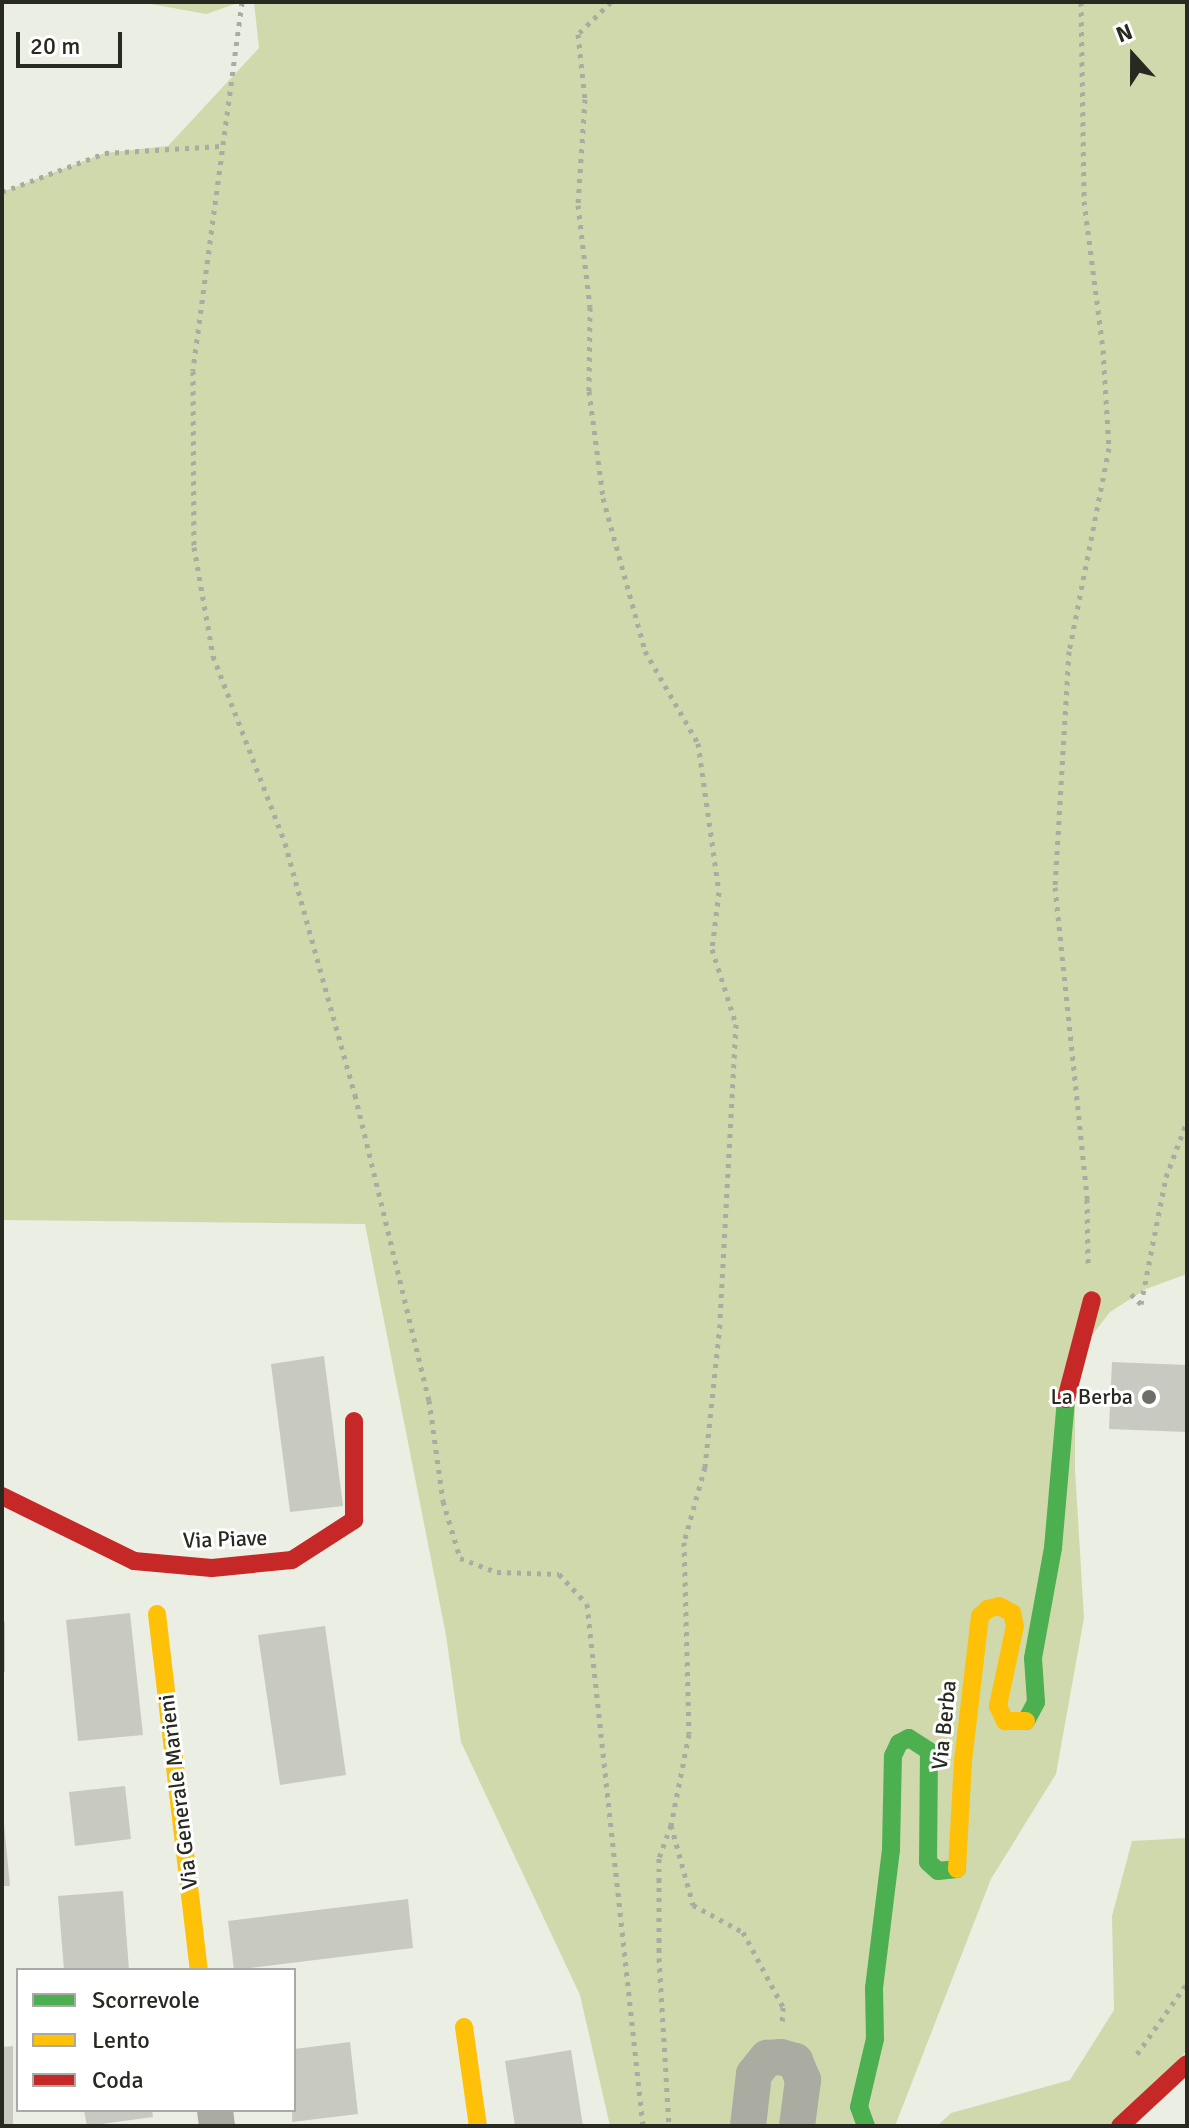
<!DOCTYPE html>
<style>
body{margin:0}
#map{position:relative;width:1189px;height:2128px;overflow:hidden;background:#ebeee2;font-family:Signika,sans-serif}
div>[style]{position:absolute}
.green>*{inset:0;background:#cfd9ac}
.building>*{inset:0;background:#c8cac1}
.path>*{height:5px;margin-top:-2.5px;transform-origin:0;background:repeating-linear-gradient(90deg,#aaaca2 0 4px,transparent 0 10px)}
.street>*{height:36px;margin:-18px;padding:0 18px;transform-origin:18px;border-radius:18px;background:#aaaca1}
.fast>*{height:18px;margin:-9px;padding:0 9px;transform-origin:9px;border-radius:9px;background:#4caf50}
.slow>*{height:18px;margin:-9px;padding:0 9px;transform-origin:9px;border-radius:9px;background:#ffc107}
.jam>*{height:18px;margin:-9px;padding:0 9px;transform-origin:9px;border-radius:9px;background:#c62828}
.dots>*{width:22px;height:22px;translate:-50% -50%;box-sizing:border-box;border:4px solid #fff;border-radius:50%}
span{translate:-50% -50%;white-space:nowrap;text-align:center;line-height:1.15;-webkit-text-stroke:6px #fff;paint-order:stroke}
.poi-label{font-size:22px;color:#282a22}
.right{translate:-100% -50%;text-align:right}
.street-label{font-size:22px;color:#282a22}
.frame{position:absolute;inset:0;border:4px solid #282a22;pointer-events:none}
.legend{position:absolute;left:16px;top:1968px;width:280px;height:144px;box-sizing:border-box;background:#fff;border:2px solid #a9aaa7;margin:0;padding:10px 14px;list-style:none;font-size:24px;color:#282a22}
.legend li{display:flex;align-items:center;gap:16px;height:40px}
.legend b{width:40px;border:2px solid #a9aaa7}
.north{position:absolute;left:1093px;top:16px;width:80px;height:80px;-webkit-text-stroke:6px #fff;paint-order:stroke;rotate:339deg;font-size:22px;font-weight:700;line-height:32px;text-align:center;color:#282a22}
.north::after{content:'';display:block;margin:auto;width:28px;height:36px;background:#282a22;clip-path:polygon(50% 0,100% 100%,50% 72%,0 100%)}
.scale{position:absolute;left:16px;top:32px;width:106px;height:36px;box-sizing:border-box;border:4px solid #282a22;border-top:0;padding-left:10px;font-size:24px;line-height:28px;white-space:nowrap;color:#282a22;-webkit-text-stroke:6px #fff;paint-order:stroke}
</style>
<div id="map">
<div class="green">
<i style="clip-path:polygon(140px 2px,241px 2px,206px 14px)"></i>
<i style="clip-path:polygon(254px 2px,1187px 2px,1187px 1274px,1146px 1289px,1110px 1312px,1075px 1357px,1075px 1470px,1084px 1618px,1056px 1774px,991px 1879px,895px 2126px,610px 2126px,580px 1995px,461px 1742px,446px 1635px,365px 1224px,2px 1220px,2px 192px,105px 153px,168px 146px,259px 48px)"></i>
<i style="clip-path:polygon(1187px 1838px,1187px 2050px,1121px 2126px,937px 2126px,951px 2113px,1070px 2080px,1114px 2010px,1112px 1916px,1132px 1841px)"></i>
</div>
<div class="building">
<i style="clip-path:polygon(324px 1356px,343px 1506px,290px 1512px,271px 1364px)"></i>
<i style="clip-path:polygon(1112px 1362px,1187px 1365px,1187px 1432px,1109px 1429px)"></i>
<i style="clip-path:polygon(130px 1613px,143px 1735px,78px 1741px,66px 1620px)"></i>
<i style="clip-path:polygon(2px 1622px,5px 1622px,5px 1672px,2px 1672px)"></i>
<i style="clip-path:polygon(325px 1626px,346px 1775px,280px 1785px,258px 1635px)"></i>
<i style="clip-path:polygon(125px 1786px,131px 1839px,75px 1846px,69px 1792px)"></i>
<i style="clip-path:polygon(2px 1803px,10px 1886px,2px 1886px)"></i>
<i style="clip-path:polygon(123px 1891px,129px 1970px,64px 1970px,58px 1896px)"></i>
<i style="clip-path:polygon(408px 1899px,413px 1948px,234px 1970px,228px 1921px)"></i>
<i style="clip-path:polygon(350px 2042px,358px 2114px,292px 2122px,294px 2049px)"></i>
<i style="clip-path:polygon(13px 2046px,13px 2126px,2px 2126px,2px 2047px)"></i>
<i style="clip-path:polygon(571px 2050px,583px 2126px,515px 2126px,505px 2061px)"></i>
<i style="clip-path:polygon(84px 2110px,152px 2110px,153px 2117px,87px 2126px)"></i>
</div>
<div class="path">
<i style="left:242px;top:2px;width:372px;rotate:97.6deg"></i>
<i style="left:193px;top:371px;width:176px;rotate:89.7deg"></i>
<i style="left:194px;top:547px;width:111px;rotate:80.1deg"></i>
<i style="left:213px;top:656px;width:200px;rotate:68.9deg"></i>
<i style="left:285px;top:843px;width:262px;rotate:74.5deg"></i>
<i style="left:355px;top:1095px;width:314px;rotate:76.4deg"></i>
<i style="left:429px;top:1400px;width:102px;rotate:82.1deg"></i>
<i style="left:443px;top:1501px;width:59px;rotate:73.4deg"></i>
<i style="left:460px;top:1558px;width:40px;rotate:21deg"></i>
<i style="left:497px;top:1572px;width:62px;rotate:1.8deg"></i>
<i style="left:559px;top:1574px;width:41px;rotate:47deg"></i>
<i style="left:587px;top:1604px;width:525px;rotate:83.88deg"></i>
<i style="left:611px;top:2px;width:46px;rotate:135.9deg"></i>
<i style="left:578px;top:34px;width:65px;rotate:83.9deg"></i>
<i style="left:585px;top:99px;width:106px;rotate:93.8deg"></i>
<i style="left:578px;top:205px;width:103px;rotate:83.3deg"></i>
<i style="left:590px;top:307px;width:84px;rotate:90.7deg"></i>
<i style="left:589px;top:391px;width:108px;rotate:82.5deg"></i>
<i style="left:603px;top:498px;width:159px;rotate:74.6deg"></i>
<i style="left:645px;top:651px;width:106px;rotate:60.1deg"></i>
<i style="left:698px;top:743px;width:150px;rotate:82deg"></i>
<i style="left:719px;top:892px;width:57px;rotate:97deg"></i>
<i style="left:712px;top:949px;width:79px;rotate:72.3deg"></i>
<i style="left:736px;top:1024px;width:300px;rotate:93.1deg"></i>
<i style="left:720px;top:1324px;width:144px;rotate:96deg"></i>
<i style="left:705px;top:1467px;width:78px;rotate:105.6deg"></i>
<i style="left:684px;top:1542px;width:192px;rotate:88.5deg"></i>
<i style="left:689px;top:1734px;width:93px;rotate:101.2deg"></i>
<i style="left:671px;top:1825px;width:35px;rotate:110deg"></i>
<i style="left:659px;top:1858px;width:100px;rotate:90deg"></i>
<i style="left:659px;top:1958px;width:168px;rotate:86.6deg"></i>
<i style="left:1081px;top:2px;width:199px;rotate:89.1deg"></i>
<i style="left:1084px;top:201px;width:150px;rotate:82.7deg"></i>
<i style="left:1103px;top:350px;width:98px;rotate:86.5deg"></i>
<i style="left:1109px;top:448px;width:207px;rotate:101.1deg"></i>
<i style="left:1069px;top:651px;width:236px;rotate:93.4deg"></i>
<i style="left:1055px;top:887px;width:314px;rotate:84.1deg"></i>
<i style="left:1087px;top:1199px;width:64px;rotate:89.1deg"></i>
<i style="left:2px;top:192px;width:110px;rotate:-20.7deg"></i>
<i style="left:105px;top:153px;width:116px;rotate:-3.5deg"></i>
<i style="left:1131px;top:1294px;width:14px;rotate:45deg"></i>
<i style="left:1141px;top:1304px;width:129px;rotate:-78.9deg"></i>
<i style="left:1166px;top:1177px;width:60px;rotate:-69.4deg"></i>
<i style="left:671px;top:1825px;width:83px;rotate:74.6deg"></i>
<i style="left:693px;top:1905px;width:57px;rotate:28.4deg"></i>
<i style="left:743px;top:1932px;width:85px;rotate:61.9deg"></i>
<i style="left:783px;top:2007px;width:17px;rotate:93deg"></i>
<i style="left:1137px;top:2054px;width:87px;rotate:-54.8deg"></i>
</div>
<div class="street">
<i style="left:215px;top:2110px;width:16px;rotate:83deg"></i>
<i style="left:748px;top:2126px;width:52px;rotate:-83.4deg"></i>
<i style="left:754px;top:2074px;width:21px;rotate:-51deg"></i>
<i style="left:767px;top:2058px;width:14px;rotate:-4deg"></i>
<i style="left:781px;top:2057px;width:15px;rotate:16deg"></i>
<i style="left:795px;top:2061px;width:21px;rotate:67deg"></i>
<i style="left:803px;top:2080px;width:46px;rotate:97.4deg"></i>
</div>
<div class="fast">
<i style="left:1026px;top:1721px;width:21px;rotate:-62deg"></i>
<i style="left:1036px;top:1702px;width:44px;rotate:-93.9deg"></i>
<i style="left:1033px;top:1658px;width:112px;rotate:-79.7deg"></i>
<i style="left:1053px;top:1548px;width:150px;rotate:-85deg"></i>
<i style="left:866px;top:2126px;width:20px;rotate:-110deg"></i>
<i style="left:859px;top:2107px;width:70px;rotate:-76.8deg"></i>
<i style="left:875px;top:2039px;width:51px;rotate:-91.1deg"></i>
<i style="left:874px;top:1988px;width:140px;rotate:-83deg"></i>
<i style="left:891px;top:1849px;width:93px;rotate:-88.8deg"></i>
<i style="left:893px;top:1756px;width:14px;rotate:-65deg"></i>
<i style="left:899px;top:1743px;width:11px;rotate:-27deg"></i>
<i style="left:909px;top:1738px;width:24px;rotate:33deg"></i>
<i style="left:929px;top:1751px;width:111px;rotate:90.5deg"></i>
<i style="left:928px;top:1862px;width:13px;rotate:42deg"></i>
<i style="left:938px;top:1871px;width:19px;rotate:-6deg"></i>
</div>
<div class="slow">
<i style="left:157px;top:1614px;width:358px;rotate:83.3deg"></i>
<i style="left:957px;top:1869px;width:108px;rotate:-86.8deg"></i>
<i style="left:963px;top:1761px;width:146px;rotate:-83.3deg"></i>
<i style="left:980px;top:1616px;width:11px;rotate:-41deg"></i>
<i style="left:988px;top:1609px;width:11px;rotate:-15deg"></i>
<i style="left:999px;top:1606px;width:15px;rotate:28deg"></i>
<i style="left:1012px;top:1613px;width:13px;rotate:77deg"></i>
<i style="left:1015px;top:1626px;width:82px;rotate:102deg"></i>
<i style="left:998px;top:1706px;width:17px;rotate:65deg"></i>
<i style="left:1005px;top:1721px;width:21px"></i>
<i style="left:464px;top:2027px;width:100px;rotate:82deg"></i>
</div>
<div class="jam">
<i style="left:1066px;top:1399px;width:102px;rotate:-75.3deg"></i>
<i style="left:2px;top:1496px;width:147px;rotate:26.2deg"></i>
<i style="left:134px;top:1561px;width:78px;rotate:5.1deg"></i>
<i style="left:212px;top:1568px;width:80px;rotate:-5.7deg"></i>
<i style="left:292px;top:1560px;width:74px;rotate:-32.8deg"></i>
<i style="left:354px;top:1520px;width:99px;rotate:-90deg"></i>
<i style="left:1120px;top:2126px;width:91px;rotate:-42.8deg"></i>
</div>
<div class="dots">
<i style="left:1149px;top:1397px;background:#6c6f65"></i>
</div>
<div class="poi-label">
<span class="right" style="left:1133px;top:1397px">La Berba</span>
</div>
<div class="street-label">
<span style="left:225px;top:1539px;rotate:-2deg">Via Piave</span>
<span style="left:944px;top:1725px;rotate:-84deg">Via Berba</span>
<span style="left:178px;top:1792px;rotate:-97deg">Via Generale Marieni</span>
</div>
<div class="frame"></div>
<ul class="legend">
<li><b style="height:10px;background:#4caf50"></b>Scorrevole</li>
<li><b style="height:10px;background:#ffc107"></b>Lento</li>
<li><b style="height:10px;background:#c62828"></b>Coda</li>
</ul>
<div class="north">N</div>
<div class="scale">20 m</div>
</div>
